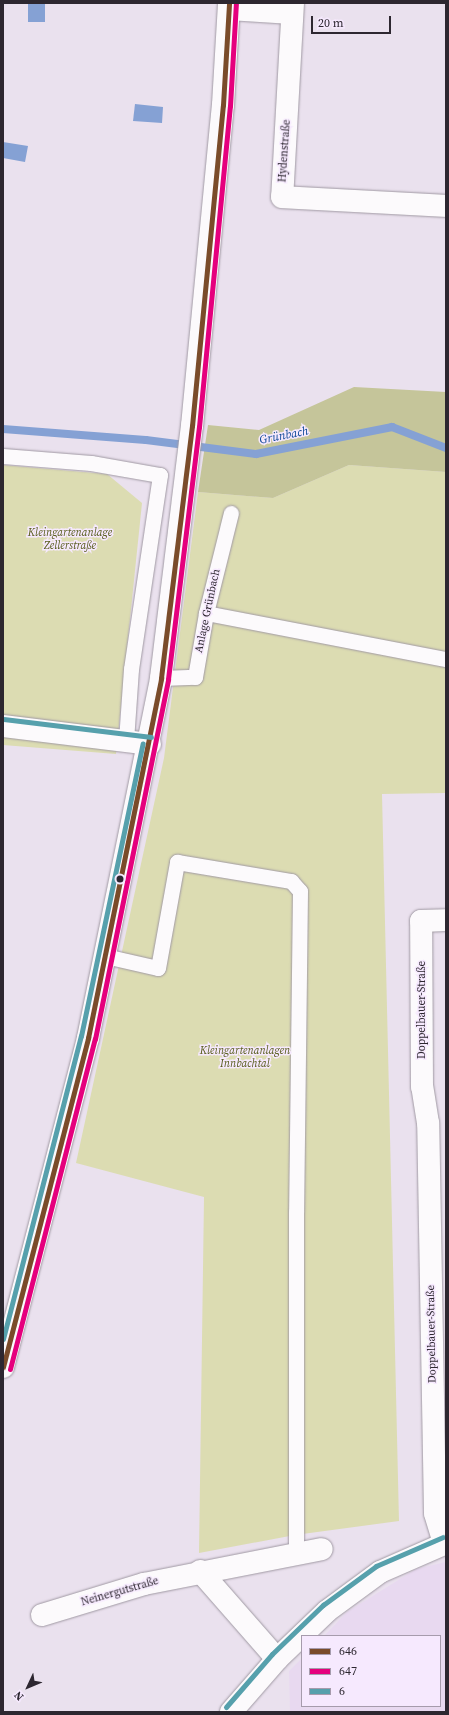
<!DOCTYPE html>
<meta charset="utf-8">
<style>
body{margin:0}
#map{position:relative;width:449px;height:1715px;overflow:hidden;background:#eae1ee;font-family:"Source Serif 4",serif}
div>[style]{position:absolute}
.built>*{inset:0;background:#e8d9f0}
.green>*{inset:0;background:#dcdcb2}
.forest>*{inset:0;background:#c5c59a}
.water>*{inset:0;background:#85a1d4}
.stream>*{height:8px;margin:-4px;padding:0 4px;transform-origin:4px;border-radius:4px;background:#85a1d4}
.roads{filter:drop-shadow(0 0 1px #a099a3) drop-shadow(0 0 1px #a099a3)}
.lane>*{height:15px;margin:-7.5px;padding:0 7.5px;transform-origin:7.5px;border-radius:7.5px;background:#fcfafc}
.street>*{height:22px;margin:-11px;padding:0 11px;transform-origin:11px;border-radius:11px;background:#fcfafc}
.secondary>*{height:22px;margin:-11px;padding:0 11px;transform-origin:11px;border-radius:11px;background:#fcfafc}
.bus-1>*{height:5px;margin:-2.5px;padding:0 2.5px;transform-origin:2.5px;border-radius:2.5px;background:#7a4b2a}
.bus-2>*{height:5px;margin:-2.5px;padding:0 2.5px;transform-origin:2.5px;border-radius:2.5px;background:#e5007d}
.bus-3>*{height:5px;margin:-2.5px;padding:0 2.5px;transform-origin:2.5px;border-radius:2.5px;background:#56a0ac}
.dots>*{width:11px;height:11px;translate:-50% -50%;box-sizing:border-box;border:2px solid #f6e9fe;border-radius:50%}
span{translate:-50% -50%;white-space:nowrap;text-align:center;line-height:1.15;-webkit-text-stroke:3px #f6e9fe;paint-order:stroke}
.street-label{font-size:11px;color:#2d2730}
.park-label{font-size:11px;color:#575c1b;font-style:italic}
.water-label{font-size:12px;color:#0b4696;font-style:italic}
.frame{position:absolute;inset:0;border:4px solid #2d2730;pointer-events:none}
.legend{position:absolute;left:301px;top:1635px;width:140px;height:72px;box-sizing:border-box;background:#f6e9fe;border:1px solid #a69bac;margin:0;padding:5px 7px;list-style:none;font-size:12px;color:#2d2730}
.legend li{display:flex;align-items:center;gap:8px;height:20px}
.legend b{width:20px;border:1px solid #a69bac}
.north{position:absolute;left:8px;top:1667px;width:40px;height:40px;-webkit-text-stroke:3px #f6e9fe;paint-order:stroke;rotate:226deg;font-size:11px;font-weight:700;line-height:16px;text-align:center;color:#2d2730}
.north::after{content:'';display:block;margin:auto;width:14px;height:18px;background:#2d2730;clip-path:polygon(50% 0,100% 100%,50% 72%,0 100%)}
.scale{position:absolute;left:311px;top:16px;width:80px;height:18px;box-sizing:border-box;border:2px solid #2d2730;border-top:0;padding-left:5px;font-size:12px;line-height:14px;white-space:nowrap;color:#2d2730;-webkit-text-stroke:3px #f6e9fe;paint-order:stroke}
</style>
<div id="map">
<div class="built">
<i style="clip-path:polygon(446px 1562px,446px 1712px,290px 1712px,289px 1671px,302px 1658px,302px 1706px,440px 1706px,440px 1636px,324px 1636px,347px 1612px,416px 1569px)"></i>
</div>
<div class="green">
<i style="clip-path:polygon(3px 465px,107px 474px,142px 503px,116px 754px,3px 745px)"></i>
<i style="clip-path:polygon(349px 465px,446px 472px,446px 793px,382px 794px,399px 1521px,295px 1535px,199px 1553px,204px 1197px,76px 1163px,164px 758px,198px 492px,273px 498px)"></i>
</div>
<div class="forest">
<i style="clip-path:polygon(354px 387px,446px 392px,446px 472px,349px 465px,273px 498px,198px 492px,208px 425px,259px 430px)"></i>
</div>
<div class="water">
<i style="clip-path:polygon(28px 3px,45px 3px,45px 22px,28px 22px)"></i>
<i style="clip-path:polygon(135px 104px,163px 107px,162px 123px,133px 121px)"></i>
<i style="clip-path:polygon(3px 142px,28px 146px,25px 162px,3px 158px)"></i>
</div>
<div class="stream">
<i style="left:3px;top:429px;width:143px;rotate:4.4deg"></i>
<i style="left:146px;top:440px;width:111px;rotate:7.3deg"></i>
<i style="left:256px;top:454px;width:139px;rotate:-11.2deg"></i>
<i style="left:392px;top:427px;width:58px;rotate:21.3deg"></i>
</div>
<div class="roads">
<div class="lane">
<i style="left:3px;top:456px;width:88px;rotate:4.5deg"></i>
<i style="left:91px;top:463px;width:70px;rotate:9.9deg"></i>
<i style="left:160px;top:475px;width:196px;rotate:98.5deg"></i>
<i style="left:131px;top:669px;width:71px;rotate:94deg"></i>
<i style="left:206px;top:613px;width:244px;rotate:10.9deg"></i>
<i style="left:161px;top:678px;width:34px;rotate:-2deg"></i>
<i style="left:195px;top:677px;width:65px;rotate:-80.2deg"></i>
<i style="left:206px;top:613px;width:103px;rotate:-76deg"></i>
<i style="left:105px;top:956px;width:54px;rotate:12.8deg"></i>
<i style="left:158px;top:968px;width:108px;rotate:-79.8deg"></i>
<i style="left:177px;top:862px;width:116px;rotate:9.5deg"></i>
<i style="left:291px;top:881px;width:13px;rotate:48deg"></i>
<i style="left:300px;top:891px;width:321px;rotate:90.7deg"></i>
<i style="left:296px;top:1212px;width:342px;rotate:90deg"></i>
</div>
<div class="street">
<i style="left:293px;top:3px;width:194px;rotate:93.2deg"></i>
<i style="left:282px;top:197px;width:164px;rotate:3.1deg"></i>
<i style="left:229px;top:9px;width:63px;rotate:3.6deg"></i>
<i style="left:3px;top:726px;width:148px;rotate:7deg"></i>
<i style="left:444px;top:1543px;width:31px;rotate:-107deg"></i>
<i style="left:435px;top:1513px;width:390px;rotate:-91deg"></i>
<i style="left:428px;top:1123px;width:36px;rotate:-99deg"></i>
<i style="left:422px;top:1087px;width:166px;rotate:-90.3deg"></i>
<i style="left:421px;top:921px;width:25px;rotate:-2deg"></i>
<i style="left:200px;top:1571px;width:117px;rotate:48.8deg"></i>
<i style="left:42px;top:1615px;width:107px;rotate:-16.9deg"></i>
<i style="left:144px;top:1584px;width:181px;rotate:-11.1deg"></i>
</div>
<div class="secondary">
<i style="left:3px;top:1367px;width:340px;rotate:-75.5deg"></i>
<i style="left:88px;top:1038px;width:367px;rotate:-78.5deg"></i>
<i style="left:161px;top:678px;width:254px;rotate:-83deg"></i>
<i style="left:192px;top:426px;width:322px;rotate:-84.5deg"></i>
<i style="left:223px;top:105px;width:102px;rotate:-86.6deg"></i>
<i style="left:231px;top:1712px;width:70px;rotate:-49deg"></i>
<i style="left:277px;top:1659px;width:69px;rotate:-43.8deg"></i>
<i style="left:327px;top:1611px;width:66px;rotate:-36.3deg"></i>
<i style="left:380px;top:1572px;width:72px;rotate:-23.7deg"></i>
</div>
</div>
<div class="bus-1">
<i style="left:3px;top:1367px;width:340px;rotate:-75.5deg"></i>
<i style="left:88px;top:1038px;width:367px;rotate:-78.5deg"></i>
<i style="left:161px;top:678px;width:254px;rotate:-83deg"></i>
<i style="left:192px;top:426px;width:322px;rotate:-84.5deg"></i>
<i style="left:223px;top:105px;width:102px;rotate:-86.6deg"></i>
</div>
<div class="bus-2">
<i style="left:10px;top:1369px;width:341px;rotate:-75.6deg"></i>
<i style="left:95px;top:1039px;width:367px;rotate:-78.5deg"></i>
<i style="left:168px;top:679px;width:254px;rotate:-83deg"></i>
<i style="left:199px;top:427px;width:322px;rotate:-84.5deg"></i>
<i style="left:230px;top:106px;width:103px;rotate:-86.7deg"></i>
</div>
<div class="bus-3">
<i style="left:4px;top:719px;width:148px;rotate:7deg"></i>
<i style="left:3px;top:1339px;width:313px;rotate:-75.6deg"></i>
<i style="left:81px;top:1036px;width:299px;rotate:-78.1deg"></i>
<i style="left:226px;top:1707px;width:70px;rotate:-49deg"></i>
<i style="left:272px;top:1654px;width:71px;rotate:-43.9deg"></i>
<i style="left:323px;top:1605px;width:66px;rotate:-36.3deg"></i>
<i style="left:376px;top:1566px;width:73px;rotate:-23.4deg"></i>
</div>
<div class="dots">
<i style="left:120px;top:879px;background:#2d2730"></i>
</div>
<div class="street-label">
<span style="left:285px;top:151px;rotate:-86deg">Hydenstraße</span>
<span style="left:208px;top:611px;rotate:-78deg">Anlage Grünbach</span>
<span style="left:422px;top:1010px;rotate:-90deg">Doppelbauer-Straße</span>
<span style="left:432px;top:1334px;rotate:-91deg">Doppelbauer-Straße</span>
<span style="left:120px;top:1592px;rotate:-16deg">Neinergutstraße</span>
</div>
<div class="park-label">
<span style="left:70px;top:540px">Kleingartenanlage<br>Zellerstraße</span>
<span style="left:245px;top:1058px">Kleingartenanlagen<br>Innbachtal</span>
</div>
<div class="water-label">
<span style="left:284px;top:436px;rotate:-11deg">Grünbach</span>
</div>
<div class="frame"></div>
<ul class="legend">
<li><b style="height:5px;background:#7a4b2a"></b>646</li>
<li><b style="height:5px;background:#e5007d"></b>647</li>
<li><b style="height:5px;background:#56a0ac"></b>6</li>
</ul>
<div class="north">N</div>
<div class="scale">20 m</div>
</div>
